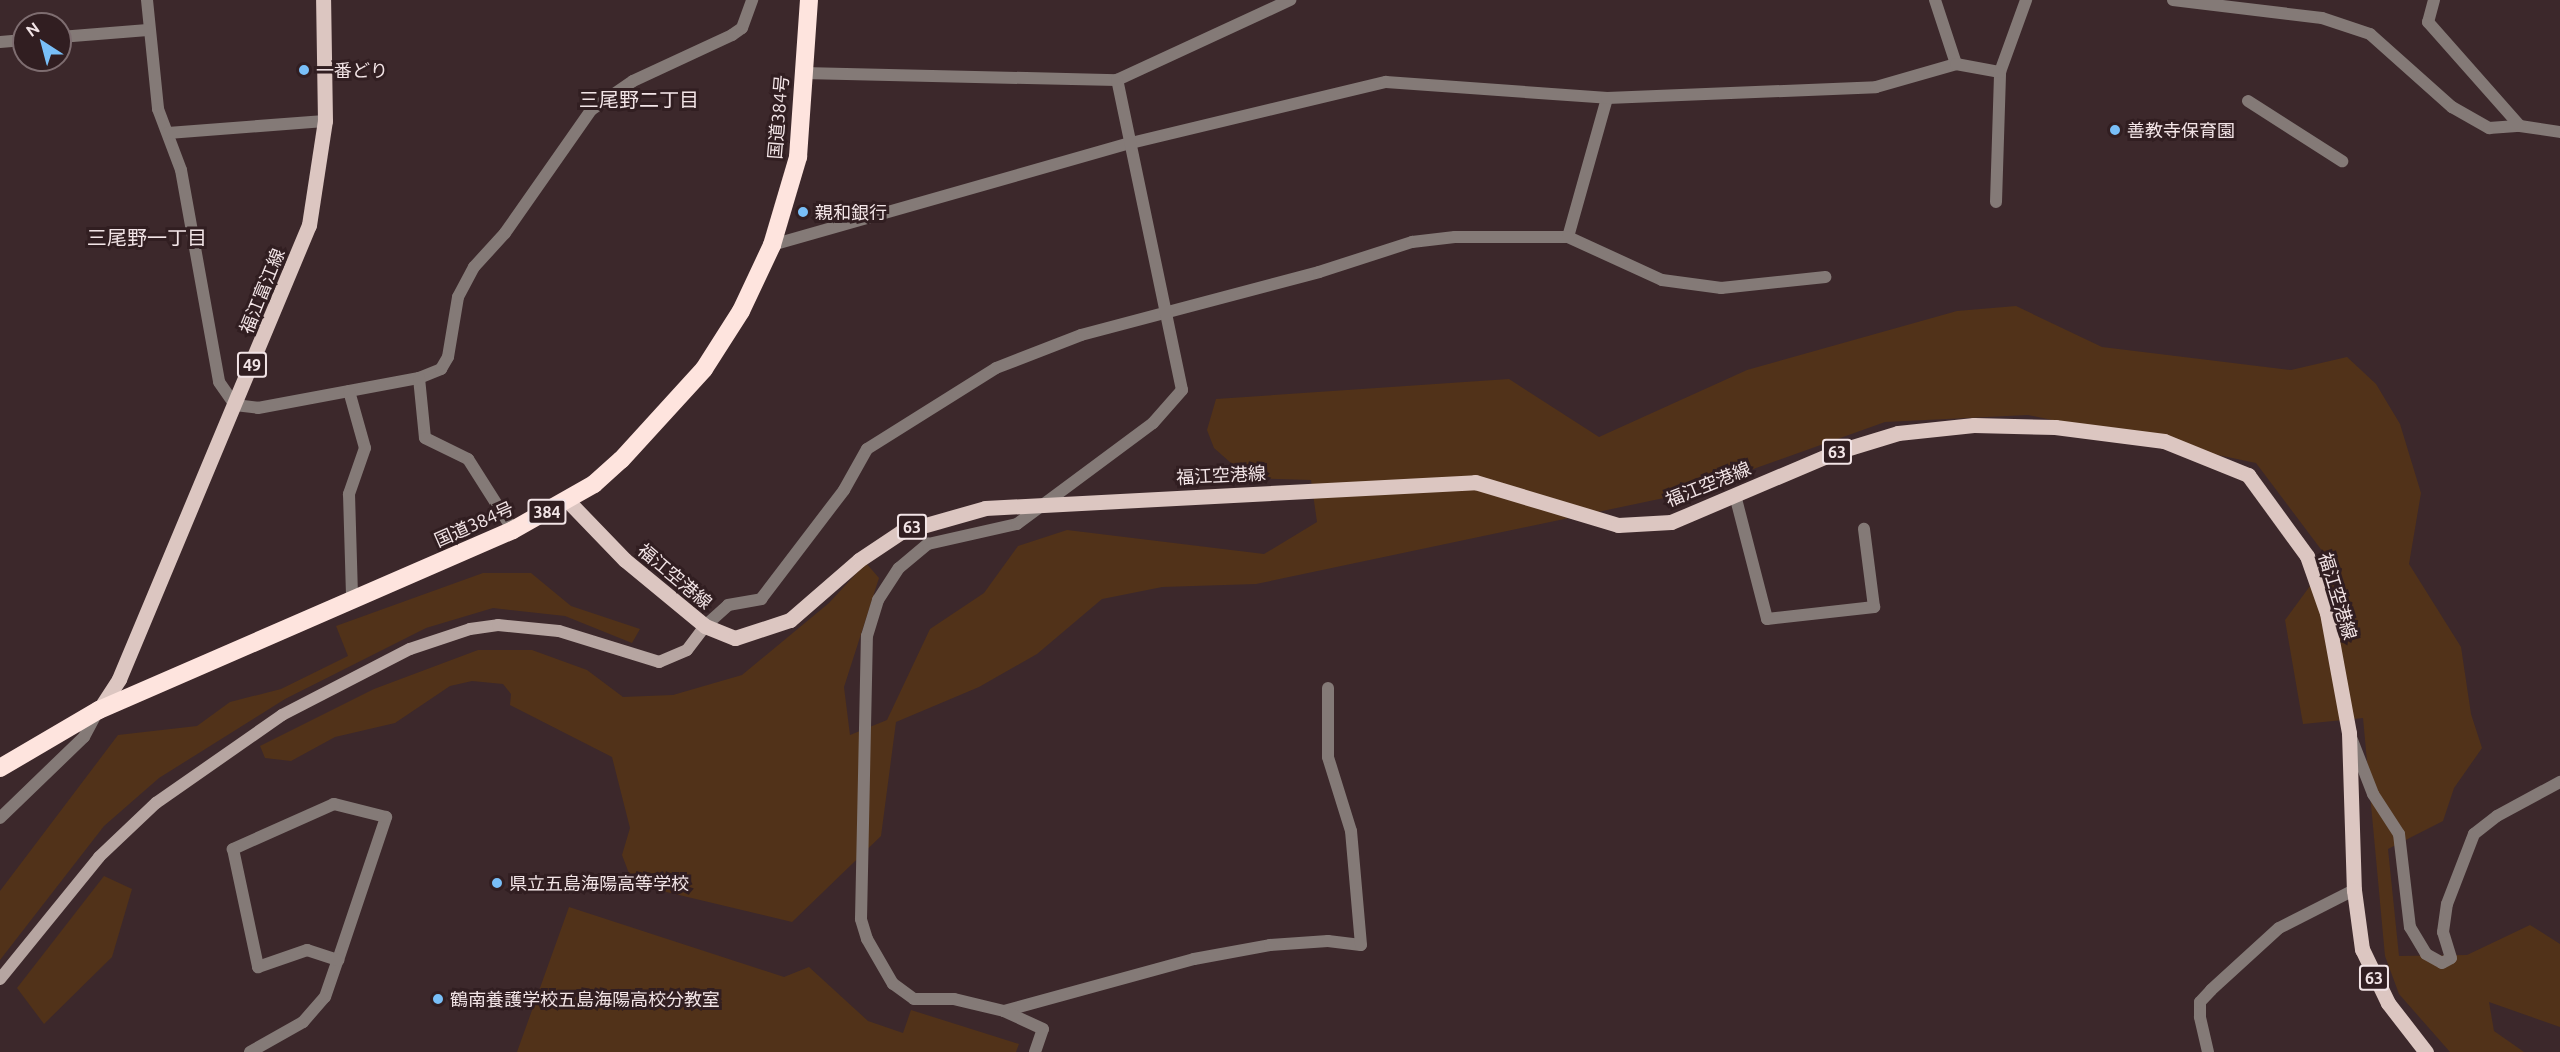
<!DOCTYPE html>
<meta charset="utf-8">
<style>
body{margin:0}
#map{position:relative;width:2560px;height:1052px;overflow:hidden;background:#3c282b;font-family:Ubuntu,"Noto Sans JP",sans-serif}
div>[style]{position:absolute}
.green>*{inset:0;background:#513219}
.street>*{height:12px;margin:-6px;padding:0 6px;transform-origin:6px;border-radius:6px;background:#847a77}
.secondary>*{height:12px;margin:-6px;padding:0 6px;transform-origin:6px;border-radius:6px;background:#b6a5a1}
.primary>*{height:15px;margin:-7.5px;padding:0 7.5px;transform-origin:7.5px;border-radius:7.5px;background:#dcc6c1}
.highway>*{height:18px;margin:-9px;padding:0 9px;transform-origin:9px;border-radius:9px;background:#fee4de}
.dots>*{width:16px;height:16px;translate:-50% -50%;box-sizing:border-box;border:3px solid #311e21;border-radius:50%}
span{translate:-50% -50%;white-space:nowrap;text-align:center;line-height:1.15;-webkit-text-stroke:6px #311e21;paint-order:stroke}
.shield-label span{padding:2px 4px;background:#311e21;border:2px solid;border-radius:4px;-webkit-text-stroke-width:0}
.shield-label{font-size:16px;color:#f2e4e6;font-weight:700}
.poi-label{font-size:18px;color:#f2e4e6}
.left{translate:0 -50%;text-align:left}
.street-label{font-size:18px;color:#f2e4e6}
.neighbourhood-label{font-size:20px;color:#f2e4e6}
.north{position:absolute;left:12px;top:12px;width:60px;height:60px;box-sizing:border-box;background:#311e21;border:2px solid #7e6d70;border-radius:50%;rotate:324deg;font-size:16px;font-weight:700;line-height:24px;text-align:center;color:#f2e4e6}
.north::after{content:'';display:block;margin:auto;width:21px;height:27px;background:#79bff8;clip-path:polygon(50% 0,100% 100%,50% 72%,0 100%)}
</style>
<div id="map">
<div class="green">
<i style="clip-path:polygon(2016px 306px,2102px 347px,2291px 370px,2347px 357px,2376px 384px,2400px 424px,2421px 493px,2409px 564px,2461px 647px,2471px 714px,2482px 748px,2454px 788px,2443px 821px,2388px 849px,2399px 956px,2467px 955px,2530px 925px,2560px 944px,2560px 1027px,2489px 1002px,2494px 1031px,2524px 1052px,2450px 1052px,2399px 994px,2385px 956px,2363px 718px,2303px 724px,2285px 620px,2329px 560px,2256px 463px,2028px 415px,1885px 422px,1683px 494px,1256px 584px,1162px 587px,1102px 599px,1037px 654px,979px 687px,896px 722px,881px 836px,792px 922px,633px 884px,622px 855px,630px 828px,612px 757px,510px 705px,511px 694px,503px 684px,472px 681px,450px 686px,395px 723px,335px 737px,291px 761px,265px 758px,260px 746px,374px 689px,478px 650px,532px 650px,587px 670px,623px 697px,673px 695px,742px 675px,829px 603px,866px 563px,879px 578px,844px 687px,850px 735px,887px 720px,930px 629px,984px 593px,1018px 546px,1067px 530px,1264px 554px,1317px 522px,1311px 480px,1248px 478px,1214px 448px,1207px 430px,1216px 399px,1509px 379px,1599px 437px,1747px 370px,1957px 311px)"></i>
<i style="clip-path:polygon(483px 573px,531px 573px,571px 606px,640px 629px,632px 643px,565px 616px,493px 608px,426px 628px,285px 699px,159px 778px,104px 826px,0 960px,0 891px,118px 735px,197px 726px,230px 702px,281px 689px,348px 656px,336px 626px)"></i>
<i style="clip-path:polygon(104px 876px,132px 889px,112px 957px,44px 1024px,17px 988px)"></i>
<i style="clip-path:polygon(569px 907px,784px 977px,809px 967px,868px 1021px,903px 1033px,911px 1010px,1019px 1044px,1016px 1052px,517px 1052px)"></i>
</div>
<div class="street">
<i style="left:147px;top:0;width:110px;rotate:84.2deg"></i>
<i style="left:158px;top:109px;width:65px;rotate:69.3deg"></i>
<i style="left:181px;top:170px;width:215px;rotate:79.8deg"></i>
<i style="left:219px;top:382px;width:28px;rotate:55deg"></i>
<i style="left:235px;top:405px;width:23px;rotate:7deg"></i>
<i style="left:258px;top:408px;width:164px;rotate:-10.6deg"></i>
<i style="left:419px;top:378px;width:24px;rotate:-22deg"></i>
<i style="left:441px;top:369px;width:14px;rotate:-60deg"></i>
<i style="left:448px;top:357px;width:61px;rotate:-80.5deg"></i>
<i style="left:458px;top:297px;width:34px;rotate:-62deg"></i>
<i style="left:474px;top:267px;width:46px;rotate:-47.6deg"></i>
<i style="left:505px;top:233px;width:150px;rotate:-55deg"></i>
<i style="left:591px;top:110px;width:51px;rotate:-34.6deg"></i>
<i style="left:633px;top:81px;width:109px;rotate:-24.9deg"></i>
<i style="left:732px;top:35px;width:12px;rotate:-35deg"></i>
<i style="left:742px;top:28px;width:30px;rotate:-70deg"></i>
<i style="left:1935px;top:0;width:67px;rotate:71.8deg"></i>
<i style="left:2173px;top:0;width:150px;rotate:6.9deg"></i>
<i style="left:2322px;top:18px;width:51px;rotate:18.4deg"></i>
<i style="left:2370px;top:34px;width:110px;rotate:41.7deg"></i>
<i style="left:2452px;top:107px;width:43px;rotate:29.6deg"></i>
<i style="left:2489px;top:128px;width:31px;rotate:-4deg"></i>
<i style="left:2520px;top:126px;width:40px;rotate:8.5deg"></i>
<i style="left:2434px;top:0;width:23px;rotate:105deg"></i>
<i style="left:2428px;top:22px;width:139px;rotate:48.5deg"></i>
<i style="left:60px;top:37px;width:88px;rotate:-4.5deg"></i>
<i style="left:0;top:42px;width:24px;rotate:-5deg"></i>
<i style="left:803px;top:73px;width:314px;rotate:1.3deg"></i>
<i style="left:1117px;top:80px;width:191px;rotate:-24.8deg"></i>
<i style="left:2248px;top:101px;width:112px;rotate:32.6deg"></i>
<i style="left:168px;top:133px;width:157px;rotate:-4.4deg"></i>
<i style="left:1996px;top:202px;width:130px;rotate:-88.2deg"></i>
<i style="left:2000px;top:72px;width:77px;rotate:-70.1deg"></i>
<i style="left:1568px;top:237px;width:144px;rotate:-74.3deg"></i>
<i style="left:772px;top:245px;width:373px;rotate:-15.9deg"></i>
<i style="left:1131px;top:143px;width:262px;rotate:-13.5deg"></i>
<i style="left:1386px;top:82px;width:222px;rotate:4.1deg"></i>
<i style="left:1607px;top:98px;width:269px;rotate:-2.3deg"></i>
<i style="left:1876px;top:87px;width:83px;rotate:-16deg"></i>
<i style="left:1956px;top:64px;width:45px;rotate:10.3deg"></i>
<i style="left:419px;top:378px;width:60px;rotate:84.3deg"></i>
<i style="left:425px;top:438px;width:48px;rotate:26deg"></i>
<i style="left:468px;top:459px;width:84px;rotate:57.6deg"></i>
<i style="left:349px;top:391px;width:59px;rotate:74.3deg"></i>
<i style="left:365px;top:448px;width:49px;rotate:109.2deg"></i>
<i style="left:349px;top:494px;width:104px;rotate:88.3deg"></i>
<i style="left:1735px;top:495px;width:128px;rotate:75.5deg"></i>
<i style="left:1767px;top:619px;width:108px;rotate:-6.4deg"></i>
<i style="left:1874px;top:607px;width:79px;rotate:-97.3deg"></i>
<i style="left:705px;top:626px;width:31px;rotate:-42deg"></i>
<i style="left:728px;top:605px;width:34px;rotate:-10deg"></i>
<i style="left:761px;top:599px;width:137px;rotate:-52.7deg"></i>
<i style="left:844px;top:490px;width:47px;rotate:-60.7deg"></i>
<i style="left:867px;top:449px;width:152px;rotate:-32.1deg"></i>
<i style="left:996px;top:368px;width:91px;rotate:-21.2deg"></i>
<i style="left:1081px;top:335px;width:246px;rotate:-14.8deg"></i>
<i style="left:1319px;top:272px;width:98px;rotate:-17.9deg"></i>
<i style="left:1412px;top:242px;width:43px;rotate:-6.6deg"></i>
<i style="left:1455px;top:237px;width:113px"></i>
<i style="left:1568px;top:237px;width:103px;rotate:24.6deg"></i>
<i style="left:1662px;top:280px;width:60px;rotate:7.7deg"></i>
<i style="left:1721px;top:288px;width:105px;rotate:-6deg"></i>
<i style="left:2352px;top:740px;width:58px;rotate:68.7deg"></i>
<i style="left:2373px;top:794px;width:48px;rotate:57deg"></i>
<i style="left:2399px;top:834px;width:94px;rotate:83.3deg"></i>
<i style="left:2410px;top:927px;width:31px;rotate:59deg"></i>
<i style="left:2426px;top:954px;width:18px;rotate:29deg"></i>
<i style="left:2442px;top:963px;width:10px;rotate:-29deg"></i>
<i style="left:2451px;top:958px;width:27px;rotate:-107deg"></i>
<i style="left:2443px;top:932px;width:28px;rotate:-82deg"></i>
<i style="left:2447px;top:904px;width:75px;rotate:-68.9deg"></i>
<i style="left:2474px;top:834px;width:29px;rotate:-38deg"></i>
<i style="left:2497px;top:816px;width:72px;rotate:-28.4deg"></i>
<i style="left:0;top:818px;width:117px;rotate:-44deg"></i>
<i style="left:84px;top:737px;width:30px;rotate:-62deg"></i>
<i style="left:1004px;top:1011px;width:197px;rotate:-15.3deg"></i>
<i style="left:1194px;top:959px;width:77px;rotate:-10.4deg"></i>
<i style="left:1270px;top:945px;width:58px;rotate:-3.9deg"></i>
<i style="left:1328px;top:941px;width:33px;rotate:7deg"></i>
<i style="left:1361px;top:945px;width:114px;rotate:-95deg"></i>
<i style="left:1351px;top:831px;width:77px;rotate:-107.3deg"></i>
<i style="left:1328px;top:757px;width:69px;rotate:-90deg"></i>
<i style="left:250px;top:1052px;width:61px;rotate:-29.5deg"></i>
<i style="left:303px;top:1022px;width:33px;rotate:-49deg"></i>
<i style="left:325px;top:997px;width:39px;rotate:-71deg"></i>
<i style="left:338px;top:960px;width:151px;rotate:-71.4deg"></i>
<i style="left:386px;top:817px;width:54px;rotate:-166deg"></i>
<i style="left:334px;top:804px;width:111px;rotate:156deg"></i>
<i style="left:233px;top:849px;width:121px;rotate:78deg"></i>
<i style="left:258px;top:967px;width:52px;rotate:-19.1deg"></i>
<i style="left:307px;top:950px;width:33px;rotate:18deg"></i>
<i style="left:1035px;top:1052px;width:24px;rotate:-71deg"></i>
<i style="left:1043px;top:1029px;width:43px;rotate:-155.2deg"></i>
<i style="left:1004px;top:1011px;width:51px;rotate:-166.5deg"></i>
<i style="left:954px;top:999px;width:40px;rotate:180deg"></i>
<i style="left:914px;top:999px;width:26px;rotate:-144deg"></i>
<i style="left:893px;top:984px;width:52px;rotate:-120deg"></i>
<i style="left:867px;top:939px;width:21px;rotate:-107deg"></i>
<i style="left:861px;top:919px;width:283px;rotate:-88.8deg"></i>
<i style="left:867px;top:636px;width:38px;rotate:-73deg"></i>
<i style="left:878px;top:600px;width:38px;rotate:-57deg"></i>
<i style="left:899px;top:568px;width:38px;rotate:-40deg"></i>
<i style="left:928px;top:544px;width:91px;rotate:-12.7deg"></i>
<i style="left:1017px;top:524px;width:169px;rotate:-36.6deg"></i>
<i style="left:1153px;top:423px;width:44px;rotate:-48.7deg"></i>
<i style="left:1182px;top:390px;width:317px;rotate:-101.8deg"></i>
<i style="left:2208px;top:1052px;width:36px;rotate:-103deg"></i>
<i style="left:2200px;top:1017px;width:15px;rotate:-90deg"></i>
<i style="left:2200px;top:1002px;width:16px;rotate:-47deg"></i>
<i style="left:2211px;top:990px;width:92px;rotate:-42.4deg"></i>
<i style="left:2279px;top:928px;width:84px;rotate:-26.9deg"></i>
</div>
<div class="secondary">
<i style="left:0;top:979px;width:157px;rotate:-50.9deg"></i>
<i style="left:99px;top:857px;width:79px;rotate:-43.5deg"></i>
<i style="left:156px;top:803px;width:154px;rotate:-34.9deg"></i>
<i style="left:282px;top:715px;width:144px;rotate:-27.3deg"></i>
<i style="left:410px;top:649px;width:63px;rotate:-18.4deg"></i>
<i style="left:470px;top:629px;width:28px;rotate:-8deg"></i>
<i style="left:498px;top:625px;width:61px;rotate:5.6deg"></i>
<i style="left:559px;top:631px;width:105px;rotate:17.2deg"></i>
<i style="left:659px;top:662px;width:30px;rotate:-23deg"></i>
<i style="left:687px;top:650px;width:30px;rotate:-53deg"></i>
</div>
<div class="primary">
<i style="left:567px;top:500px;width:83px;rotate:46deg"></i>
<i style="left:625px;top:560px;width:104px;rotate:39.5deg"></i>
<i style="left:705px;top:626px;width:32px;rotate:22deg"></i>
<i style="left:735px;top:638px;width:58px;rotate:-18.1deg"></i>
<i style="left:790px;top:620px;width:91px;rotate:-41deg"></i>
<i style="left:859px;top:560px;width:50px;rotate:-33.7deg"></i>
<i style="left:901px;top:532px;width:87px;rotate:-15.9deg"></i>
<i style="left:985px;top:508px;width:491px;rotate:-3deg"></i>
<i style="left:1475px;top:482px;width:149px;rotate:16.7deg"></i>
<i style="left:1618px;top:525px;width:53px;rotate:-3.2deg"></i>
<i style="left:1671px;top:522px;width:179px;rotate:-23deg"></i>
<i style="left:1836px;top:452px;width:65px;rotate:-17deg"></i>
<i style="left:1898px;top:433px;width:76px;rotate:-6deg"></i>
<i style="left:1974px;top:425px;width:81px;rotate:1.4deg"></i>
<i style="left:2055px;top:427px;width:110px;rotate:7.3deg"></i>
<i style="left:2164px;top:441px;width:91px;rotate:22deg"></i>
<i style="left:2248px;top:475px;width:100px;rotate:53.9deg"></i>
<i style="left:2307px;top:556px;width:60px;rotate:70.7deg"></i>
<i style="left:2327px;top:613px;width:122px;rotate:79.6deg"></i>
<i style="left:2349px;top:733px;width:157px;rotate:88.2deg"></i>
<i style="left:2354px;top:890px;width:60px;rotate:82.3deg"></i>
<i style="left:2362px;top:949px;width:60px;rotate:64.3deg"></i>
<i style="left:2388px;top:1003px;width:62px;rotate:52.2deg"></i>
<i style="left:99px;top:710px;width:37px;rotate:-57deg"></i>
<i style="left:119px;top:679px;width:492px;rotate:-67.3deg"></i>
<i style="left:309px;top:225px;width:105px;rotate:-81.3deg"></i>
<i style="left:325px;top:121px;width:121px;rotate:-90.9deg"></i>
</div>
<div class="highway">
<i style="left:0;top:768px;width:115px;rotate:-30.4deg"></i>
<i style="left:99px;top:710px;width:451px;rotate:-23.5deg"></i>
<i style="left:513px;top:530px;width:93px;rotate:-29.6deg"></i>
<i style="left:594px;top:484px;width:36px;rotate:-42deg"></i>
<i style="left:621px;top:460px;width:123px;rotate:-47.6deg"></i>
<i style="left:704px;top:369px;width:69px;rotate:-57.5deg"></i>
<i style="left:741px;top:311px;width:73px;rotate:-64.8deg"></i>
<i style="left:772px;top:245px;width:92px;rotate:-73.5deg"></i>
<i style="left:798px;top:157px;width:157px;rotate:-86deg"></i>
</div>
<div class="dots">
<i style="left:304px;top:70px;background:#79bff8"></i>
<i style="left:2115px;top:130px;background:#79bff8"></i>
<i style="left:803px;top:212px;background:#79bff8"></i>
<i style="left:497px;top:883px;background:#79bff8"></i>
<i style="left:438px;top:999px;background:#79bff8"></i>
</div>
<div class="shield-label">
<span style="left:252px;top:365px">49</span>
<span style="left:1837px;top:452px">63</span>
<span style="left:547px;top:512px">384</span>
<span style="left:912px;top:527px">63</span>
<span style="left:2374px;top:978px">63</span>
</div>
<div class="poi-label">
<span class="left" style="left:316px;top:70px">一番どり</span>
<span class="left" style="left:2127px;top:130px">善教寺保育園</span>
<span class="left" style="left:815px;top:212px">親和銀行</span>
<span class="left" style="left:509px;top:883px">県立五島海陽高等学校</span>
<span class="left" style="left:450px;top:999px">鶴南養護学校五島海陽高校分教室</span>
</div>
<div class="street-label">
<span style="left:778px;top:117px;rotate:-85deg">国道384号</span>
<span style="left:262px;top:291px;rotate:-68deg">福江富江線</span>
<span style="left:1221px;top:475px;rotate:-3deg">福江空港線</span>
<span style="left:1708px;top:484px;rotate:-22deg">福江空港線</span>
<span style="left:474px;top:524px;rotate:-24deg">国道384号</span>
<span style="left:675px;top:576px;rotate:40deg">福江空港線</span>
<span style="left:2338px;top:596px;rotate:73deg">福江空港線</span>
</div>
<div class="neighbourhood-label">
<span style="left:639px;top:99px">三尾野二丁目</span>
<span style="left:147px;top:237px">三尾野一丁目</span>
</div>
<div class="north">N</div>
</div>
